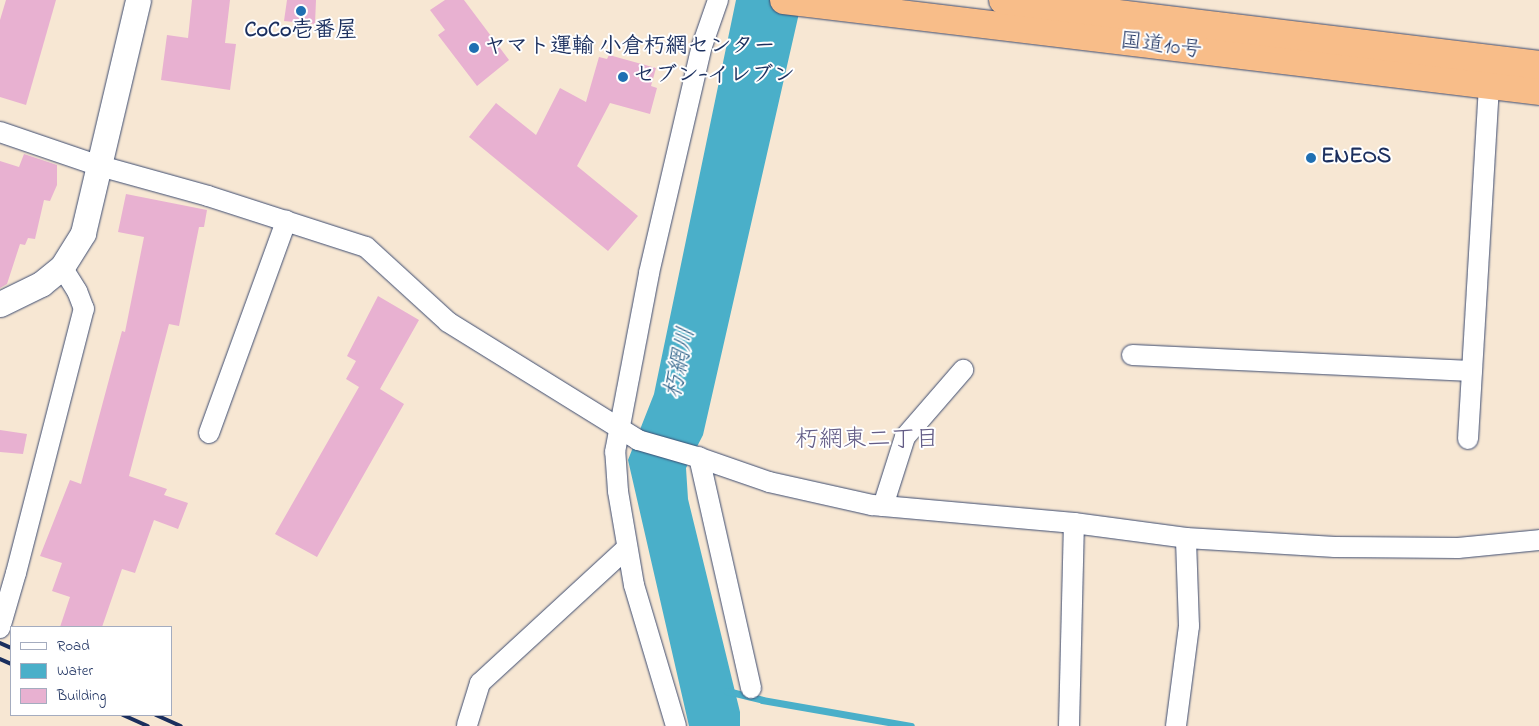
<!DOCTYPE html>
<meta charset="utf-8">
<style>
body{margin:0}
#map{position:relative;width:1539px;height:726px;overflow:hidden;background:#f7e7d3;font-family:"Indie Flower","Klee One",sans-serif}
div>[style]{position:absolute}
.water>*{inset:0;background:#4aafc9}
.stream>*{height:7px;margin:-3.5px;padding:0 3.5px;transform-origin:3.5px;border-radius:3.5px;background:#4aafc9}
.building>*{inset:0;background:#e8b1d1}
.roads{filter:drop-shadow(0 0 1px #3c4b70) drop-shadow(0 0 1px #3c4b70)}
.minor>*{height:20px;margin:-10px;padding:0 10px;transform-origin:10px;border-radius:10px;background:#fff}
.tertiary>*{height:25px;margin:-12.5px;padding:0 12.5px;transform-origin:12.5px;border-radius:12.5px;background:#fff}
.trunk>*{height:28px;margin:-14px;padding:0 14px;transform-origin:14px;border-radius:14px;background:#f8bd89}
.rail>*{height:4px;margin:-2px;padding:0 2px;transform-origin:2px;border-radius:2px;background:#1b2f5e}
.dots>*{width:14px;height:14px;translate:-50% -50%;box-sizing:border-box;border:2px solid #fff;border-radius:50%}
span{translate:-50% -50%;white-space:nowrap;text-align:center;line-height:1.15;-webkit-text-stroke:4px #fff;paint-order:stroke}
.poi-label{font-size:22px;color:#1b2f5e;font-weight:700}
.left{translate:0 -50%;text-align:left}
.street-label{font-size:22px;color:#1b2f5e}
.water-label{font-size:24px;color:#2e6289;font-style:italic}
.neighbourhood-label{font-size:24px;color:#635c86}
.legend{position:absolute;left:10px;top:626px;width:162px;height:90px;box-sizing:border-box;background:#fff;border:1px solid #a4acbf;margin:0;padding:6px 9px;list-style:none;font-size:15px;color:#1b2f5e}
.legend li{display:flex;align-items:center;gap:10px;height:25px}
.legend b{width:25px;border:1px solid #a4acbf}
</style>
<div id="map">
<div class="water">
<i style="clip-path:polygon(736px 0,802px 0,703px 435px,686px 468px,688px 499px,740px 712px,740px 726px,689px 726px,628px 460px,654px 394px)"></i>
</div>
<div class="stream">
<i style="left:727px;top:691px;width:36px;rotate:14deg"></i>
<i style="left:762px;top:700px;width:151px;rotate:9.9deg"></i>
</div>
<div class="building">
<i style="clip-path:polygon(6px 0,56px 0,26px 105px,0 97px,0 20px)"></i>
<i style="clip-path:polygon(192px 0,230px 0,225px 43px,236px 44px,230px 90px,161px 80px,167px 35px,188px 38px)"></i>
<i style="clip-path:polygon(287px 0,316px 0,315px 24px,284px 21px)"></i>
<i style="clip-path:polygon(445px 0,464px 0,509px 60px,477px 86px,438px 35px,445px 30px,430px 10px)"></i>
<i style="clip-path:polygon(609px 55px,656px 68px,651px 86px,657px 88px,650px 114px,610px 103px,577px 166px,638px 216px,608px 251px,469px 137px,496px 103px,536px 135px,560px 88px,586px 102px,599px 57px,607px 59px)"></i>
<i style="clip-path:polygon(24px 154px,57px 165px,57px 185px,50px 201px,44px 200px,35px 239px,28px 238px,25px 245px,20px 244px,7px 284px,0 288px,0 161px,19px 167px)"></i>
<i style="clip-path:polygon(126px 194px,207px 210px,204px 227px,199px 227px,179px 326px,169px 324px,129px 476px,167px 489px,164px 495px,188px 503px,178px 529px,154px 520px,135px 573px,122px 569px,102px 627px,60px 627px,70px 597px,52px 591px,62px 563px,40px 556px,70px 480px,81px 484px,122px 331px,125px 332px,144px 237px,118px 232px)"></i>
<i style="clip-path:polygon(378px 296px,419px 320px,380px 389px,404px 404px,317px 557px,275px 534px,359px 387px,346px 379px,356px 361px,347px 356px)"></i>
<i style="clip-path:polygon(0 430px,27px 434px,23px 454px,0 452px)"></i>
</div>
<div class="roads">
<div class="minor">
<i style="left:0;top:132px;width:106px;rotate:18.8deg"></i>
<i style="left:100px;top:166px;width:112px;rotate:15.5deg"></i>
<i style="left:208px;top:196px;width:166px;rotate:17.9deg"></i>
<i style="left:366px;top:247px;width:111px;rotate:42.4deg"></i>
<i style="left:448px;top:322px;width:224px;rotate:31.8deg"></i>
<i style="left:638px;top:440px;width:61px;rotate:16.1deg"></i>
<i style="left:697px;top:457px;width:76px;rotate:19.1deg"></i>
<i style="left:769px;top:482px;width:106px;rotate:12.6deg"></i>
<i style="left:872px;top:505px;width:203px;rotate:5.1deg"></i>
<i style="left:1074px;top:523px;width:113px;rotate:7.6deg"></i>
<i style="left:1186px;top:538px;width:149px;rotate:3.5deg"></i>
<i style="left:1335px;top:547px;width:123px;rotate:0.5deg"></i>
<i style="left:1458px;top:548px;width:81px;rotate:-5.6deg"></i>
<i style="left:1132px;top:355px;width:340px;rotate:2.7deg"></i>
<i style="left:209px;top:433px;width:226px;rotate:-70deg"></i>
<i style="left:1468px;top:439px;width:355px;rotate:-86.6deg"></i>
<i style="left:699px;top:457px;width:237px;rotate:77.3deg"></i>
<i style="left:883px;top:506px;width:72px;rotate:-72.3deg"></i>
<i style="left:905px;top:437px;width:89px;rotate:-49.1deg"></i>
<i style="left:0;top:628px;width:57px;rotate:-73.8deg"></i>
<i style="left:16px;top:573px;width:273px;rotate:-75.6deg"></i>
<i style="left:84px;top:309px;width:19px;rotate:-111deg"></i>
<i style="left:77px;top:291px;width:28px;rotate:-122deg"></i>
<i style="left:467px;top:725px;width:44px;rotate:-72.8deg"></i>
<i style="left:480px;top:683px;width:200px;rotate:-42.6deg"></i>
<i style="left:676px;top:726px;width:147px;rotate:-106.6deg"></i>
<i style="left:634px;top:585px;width:95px;rotate:-99.7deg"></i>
<i style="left:618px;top:491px;width:39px;rotate:-94deg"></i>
<i style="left:615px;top:452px;width:182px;rotate:-79.2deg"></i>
<i style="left:649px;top:273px;width:233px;rotate:-76.9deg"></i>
<i style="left:702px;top:46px;width:49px;rotate:-70.8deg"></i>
<i style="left:1069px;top:726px;width:203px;rotate:-88.6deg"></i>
<i style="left:1176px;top:726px;width:101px;rotate:-82.6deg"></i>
<i style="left:1189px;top:626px;width:88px;rotate:-92deg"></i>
</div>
<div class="tertiary">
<i style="left:0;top:304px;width:46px;rotate:-26deg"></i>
<i style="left:41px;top:284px;width:27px;rotate:-39deg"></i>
<i style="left:62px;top:267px;width:40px;rotate:-58deg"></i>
<i style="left:83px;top:233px;width:239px;rotate:-76.7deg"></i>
</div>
<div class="trunk">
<i style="left:784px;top:0;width:760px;rotate:6.87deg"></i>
<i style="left:1003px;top:0;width:540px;rotate:6.91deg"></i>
</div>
</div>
<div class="rail">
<i style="left:0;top:643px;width:12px;rotate:24deg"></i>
<i style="left:0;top:659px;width:12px;rotate:24deg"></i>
<i style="left:123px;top:715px;width:27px;rotate:24deg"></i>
<i style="left:156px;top:715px;width:27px;rotate:24deg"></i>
</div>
<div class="dots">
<i style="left:301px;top:11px;background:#1f6fb2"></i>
<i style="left:474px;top:48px;background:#1f6fb2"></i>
<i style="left:623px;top:77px;background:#1f6fb2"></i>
<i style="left:1311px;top:158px;background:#1f6fb2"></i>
</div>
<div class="poi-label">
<span style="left:301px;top:32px">CoCo壱番屋</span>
<span class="left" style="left:484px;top:48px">ヤマト運輸 小倉朽網センター</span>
<span class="left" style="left:633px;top:77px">セブン-イレブン</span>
<span class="left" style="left:1321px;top:158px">ENEOS</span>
</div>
<div class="street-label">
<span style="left:1161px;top:47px;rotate:7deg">国道10号</span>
</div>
<div class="water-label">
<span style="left:681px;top:363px;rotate:-78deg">朽網川</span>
</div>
<div class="neighbourhood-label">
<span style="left:867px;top:441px">朽網東二丁目</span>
</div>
<ul class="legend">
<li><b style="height:6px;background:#fff"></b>Road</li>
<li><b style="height:14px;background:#4aafc9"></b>Water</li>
<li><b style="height:14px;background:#e8b1d1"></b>Building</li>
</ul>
</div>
